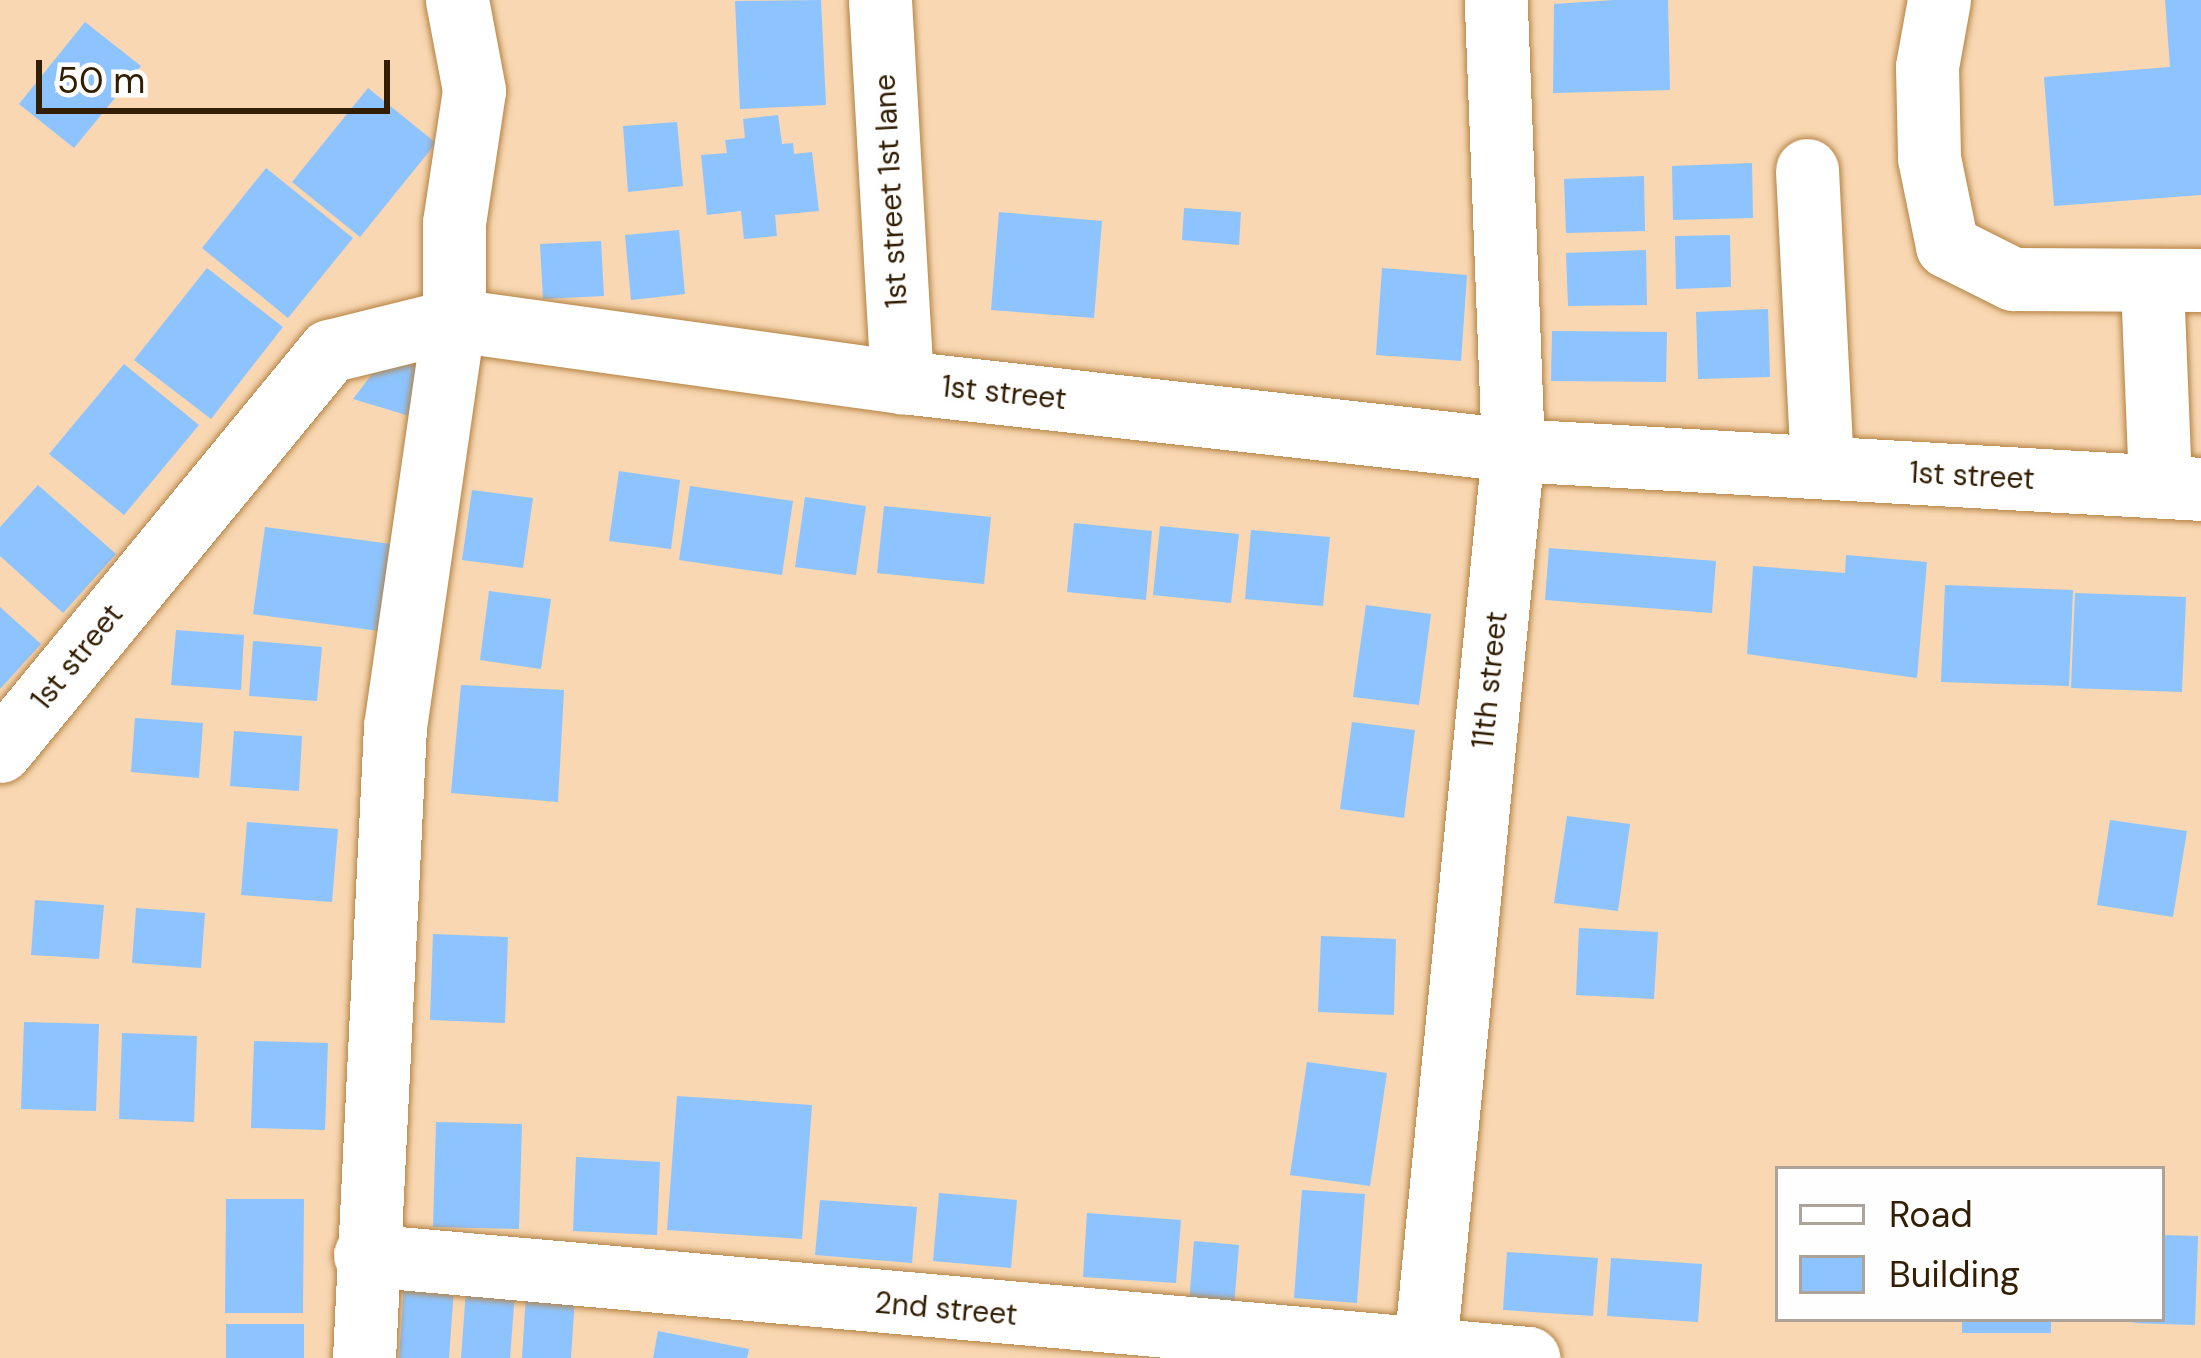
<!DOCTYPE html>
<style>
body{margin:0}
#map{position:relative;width:2201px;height:1358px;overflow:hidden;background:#f8d7b2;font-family:"DM Sans",sans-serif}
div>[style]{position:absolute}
.building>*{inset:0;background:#8dc4ff}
.roads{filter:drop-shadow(0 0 3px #b48242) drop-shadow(0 0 3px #b48242)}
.minor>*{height:63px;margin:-31.5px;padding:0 31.5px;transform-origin:31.5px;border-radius:31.5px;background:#fff}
span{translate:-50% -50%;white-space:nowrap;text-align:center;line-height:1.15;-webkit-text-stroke:9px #fefefe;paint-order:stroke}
.street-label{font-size:30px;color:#321e03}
.legend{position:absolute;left:1775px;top:1166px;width:390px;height:156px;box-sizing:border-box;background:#fefefe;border:3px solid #aca49a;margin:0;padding:15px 21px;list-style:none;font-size:36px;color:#321e03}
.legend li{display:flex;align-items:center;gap:24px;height:60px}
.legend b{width:60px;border:3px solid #aca49a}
.scale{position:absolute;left:36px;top:60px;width:354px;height:54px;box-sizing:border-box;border:6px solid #321e03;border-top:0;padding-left:15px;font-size:36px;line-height:42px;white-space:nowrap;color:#321e03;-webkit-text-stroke:9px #fefefe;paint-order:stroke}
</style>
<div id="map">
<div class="building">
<i style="clip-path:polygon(821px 0,826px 105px,740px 109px,735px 1px)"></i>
<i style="clip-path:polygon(1614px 0,1668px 0,1670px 90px,1553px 93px,1554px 4px)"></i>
<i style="clip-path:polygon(2165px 0,2201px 0,2201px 195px,2054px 206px,2044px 77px,2170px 67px)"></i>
<i style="clip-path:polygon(85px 22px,141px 66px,74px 148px,19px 104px)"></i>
<i style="clip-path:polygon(368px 88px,436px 143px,360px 237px,292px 182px)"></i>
<i style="clip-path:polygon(778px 115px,782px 144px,793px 143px,794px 154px,812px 152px,819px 211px,775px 215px,777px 236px,744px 239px,741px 211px,707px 215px,701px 155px,727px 153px,725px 140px,745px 138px,743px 119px)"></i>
<i style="clip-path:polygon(677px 122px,683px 186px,628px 192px,623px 126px)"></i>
<i style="clip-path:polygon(1752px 163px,1753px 218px,1673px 220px,1672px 166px)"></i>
<i style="clip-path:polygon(266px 168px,353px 238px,288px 318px,202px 248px)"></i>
<i style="clip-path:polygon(1644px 176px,1645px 231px,1566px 233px,1564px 179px)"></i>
<i style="clip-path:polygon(1184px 208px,1241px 212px,1239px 245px,1182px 240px)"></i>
<i style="clip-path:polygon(999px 212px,1102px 221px,1094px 318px,991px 310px)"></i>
<i style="clip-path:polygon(679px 230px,685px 294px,631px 300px,625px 235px)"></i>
<i style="clip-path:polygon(1730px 235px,1731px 287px,1676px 289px,1675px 236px)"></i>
<i style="clip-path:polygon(601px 241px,604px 296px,543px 299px,540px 244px)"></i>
<i style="clip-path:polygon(1646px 250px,1647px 305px,1568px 306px,1566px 253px)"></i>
<i style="clip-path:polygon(207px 268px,283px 327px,211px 419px,134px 360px)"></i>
<i style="clip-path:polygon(1382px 268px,1467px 275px,1461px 361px,1376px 355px)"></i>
<i style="clip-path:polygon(1768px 309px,1770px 377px,1698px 379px,1696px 312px)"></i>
<i style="clip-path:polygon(1552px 331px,1667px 332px,1666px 382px,1551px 381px)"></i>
<i style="clip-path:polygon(124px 364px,199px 425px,124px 515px,49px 454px)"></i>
<i style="clip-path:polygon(432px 364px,416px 418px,353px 399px,379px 365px)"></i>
<i style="clip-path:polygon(619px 471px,680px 480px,671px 549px,609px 541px)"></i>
<i style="clip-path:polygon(38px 485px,116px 554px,63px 613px,0 556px,0 527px)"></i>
<i style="clip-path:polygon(690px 486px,793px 501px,782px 575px,679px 560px)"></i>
<i style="clip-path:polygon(472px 490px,533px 498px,523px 568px,462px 560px)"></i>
<i style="clip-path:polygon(805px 497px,866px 506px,856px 575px,795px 567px)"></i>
<i style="clip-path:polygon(884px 506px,991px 517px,984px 584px,877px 573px)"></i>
<i style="clip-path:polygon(1074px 523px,1152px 531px,1146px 600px,1067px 592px)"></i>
<i style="clip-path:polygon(1160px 526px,1239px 534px,1231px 603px,1153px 595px)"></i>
<i style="clip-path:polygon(265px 527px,391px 544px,379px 631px,253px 614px)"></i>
<i style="clip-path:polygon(1251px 530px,1330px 537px,1323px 606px,1245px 599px)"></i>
<i style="clip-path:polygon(1549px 548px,1716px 561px,1712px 613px,1545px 600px)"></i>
<i style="clip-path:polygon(1846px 555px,1927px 562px,1917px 678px,1747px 654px,1753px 566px,1845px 573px)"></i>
<i style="clip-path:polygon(1945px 585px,2073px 590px,2069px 686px,1941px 682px)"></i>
<i style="clip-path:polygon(489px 591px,551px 599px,541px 669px,480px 660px)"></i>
<i style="clip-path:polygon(2075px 593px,2186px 597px,2182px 692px,2071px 688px)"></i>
<i style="clip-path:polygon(1366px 605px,1431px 614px,1419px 705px,1353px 697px)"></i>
<i style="clip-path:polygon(0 607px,41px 644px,0 689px)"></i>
<i style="clip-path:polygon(176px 630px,244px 635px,241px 690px,171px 685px)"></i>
<i style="clip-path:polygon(253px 641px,322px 647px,317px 701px,249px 696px)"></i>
<i style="clip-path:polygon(461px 685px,564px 690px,558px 802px,451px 793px)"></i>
<i style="clip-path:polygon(135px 718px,203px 723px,199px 778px,131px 772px)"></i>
<i style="clip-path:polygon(1352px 722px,1415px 730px,1404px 818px,1340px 809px)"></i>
<i style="clip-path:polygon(234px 731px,302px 736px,299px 791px,230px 786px)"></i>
<i style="clip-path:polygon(1567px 816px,1630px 824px,1618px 911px,1554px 903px)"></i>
<i style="clip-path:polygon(2110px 820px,2187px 831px,2173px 917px,2097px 905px)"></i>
<i style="clip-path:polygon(247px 822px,338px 829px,332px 902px,241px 895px)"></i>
<i style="clip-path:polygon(35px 900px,104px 905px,99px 959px,31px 955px)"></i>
<i style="clip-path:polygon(136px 908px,205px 913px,201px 968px,132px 963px)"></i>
<i style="clip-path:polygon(1579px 928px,1658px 932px,1654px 999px,1576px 995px)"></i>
<i style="clip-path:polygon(433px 934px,508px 937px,505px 1023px,430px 1020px)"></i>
<i style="clip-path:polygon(1321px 936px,1396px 939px,1394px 1015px,1318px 1012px)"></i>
<i style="clip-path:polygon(24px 1022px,99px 1024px,96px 1111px,21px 1109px)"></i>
<i style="clip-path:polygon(122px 1033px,197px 1036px,194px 1122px,119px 1119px)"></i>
<i style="clip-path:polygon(254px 1041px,328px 1043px,325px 1130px,251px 1128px)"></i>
<i style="clip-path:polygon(1307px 1062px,1387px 1073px,1370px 1186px,1290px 1175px)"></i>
<i style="clip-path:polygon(677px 1096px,812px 1105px,802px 1239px,667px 1230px)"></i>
<i style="clip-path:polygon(436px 1122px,522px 1124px,519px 1229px,433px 1227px)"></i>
<i style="clip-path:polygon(576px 1157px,660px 1162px,657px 1235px,573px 1231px)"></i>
<i style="clip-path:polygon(1302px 1190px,1365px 1194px,1357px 1303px,1294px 1298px)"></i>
<i style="clip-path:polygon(939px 1193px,1017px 1200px,1011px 1268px,933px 1261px)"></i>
<i style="clip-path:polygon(226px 1199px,304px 1199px,303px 1313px,225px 1313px)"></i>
<i style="clip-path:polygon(820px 1200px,917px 1207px,912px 1263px,815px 1255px)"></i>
<i style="clip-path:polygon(1087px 1213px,1181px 1220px,1176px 1283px,1083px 1277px)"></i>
<i style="clip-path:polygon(2162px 1235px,2198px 1236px,2195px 1325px,2130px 1323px,2162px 1319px)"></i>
<i style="clip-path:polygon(1194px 1241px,1239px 1245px,1234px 1307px,1189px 1303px)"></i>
<i style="clip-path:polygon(1507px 1252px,1598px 1258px,1593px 1316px,1503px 1310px)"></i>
<i style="clip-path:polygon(1611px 1258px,1702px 1264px,1698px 1322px,1607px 1316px)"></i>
<i style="clip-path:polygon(404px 1285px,454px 1288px,449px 1358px,399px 1358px)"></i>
<i style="clip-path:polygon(466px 1290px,515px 1293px,510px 1358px,461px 1358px)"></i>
<i style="clip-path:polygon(526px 1294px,575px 1297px,571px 1358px,522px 1358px)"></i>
<i style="clip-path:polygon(1962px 1319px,2051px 1319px,2051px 1333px,1962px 1333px)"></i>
<i style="clip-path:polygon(226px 1324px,304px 1324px,304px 1358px,226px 1358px)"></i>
<i style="clip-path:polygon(658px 1331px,749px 1349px,747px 1358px,653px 1358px)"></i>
</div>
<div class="roads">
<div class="minor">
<i style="left:880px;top:0;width:383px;rotate:86.7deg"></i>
<i style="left:1939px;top:0;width:68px;rotate:100.2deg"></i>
<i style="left:1927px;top:67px;width:91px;rotate:88.7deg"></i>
<i style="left:1929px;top:158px;width:90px;rotate:78.4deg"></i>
<i style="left:1947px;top:246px;width:74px;rotate:26.6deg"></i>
<i style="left:2013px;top:279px;width:188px;rotate:0.3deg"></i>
<i style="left:1807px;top:170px;width:297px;rotate:87.1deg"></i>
<i style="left:2152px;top:284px;width:202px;rotate:87.7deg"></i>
<i style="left:0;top:751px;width:518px;rotate:-50.56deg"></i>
<i style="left:329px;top:351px;width:129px;rotate:-13.9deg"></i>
<i style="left:454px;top:320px;width:452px;rotate:7.9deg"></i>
<i style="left:902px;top:382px;width:615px;rotate:6.35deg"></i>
<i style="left:1513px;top:450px;width:689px;rotate:3.24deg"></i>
<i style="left:365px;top:1255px;width:1168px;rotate:5.06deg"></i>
<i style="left:364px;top:1358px;width:632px;rotate:-87.19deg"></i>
<i style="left:395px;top:727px;width:411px;rotate:-81.8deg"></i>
<i style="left:454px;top:320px;width:97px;rotate:-90deg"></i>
<i style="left:454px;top:223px;width:134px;rotate:-81.4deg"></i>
<i style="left:474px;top:90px;width:92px;rotate:-100.7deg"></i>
<i style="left:1424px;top:1358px;width:912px;rotate:-84.4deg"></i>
<i style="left:1513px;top:450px;width:450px;rotate:-92.2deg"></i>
</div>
</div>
<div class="street-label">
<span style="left:891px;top:191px;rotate:-93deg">1st street 1st lane</span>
<span style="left:1004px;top:393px;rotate:6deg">1st street</span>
<span style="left:1972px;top:476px;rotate:3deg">1st street</span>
<span style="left:77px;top:657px;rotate:-51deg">1st street</span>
<span style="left:1490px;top:680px;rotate:-84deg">11th street</span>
<span style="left:946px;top:1309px;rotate:5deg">2nd street</span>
</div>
<ul class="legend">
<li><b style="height:15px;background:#fff"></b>Road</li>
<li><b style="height:33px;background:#8dc4ff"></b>Building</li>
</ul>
<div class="scale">50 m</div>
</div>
